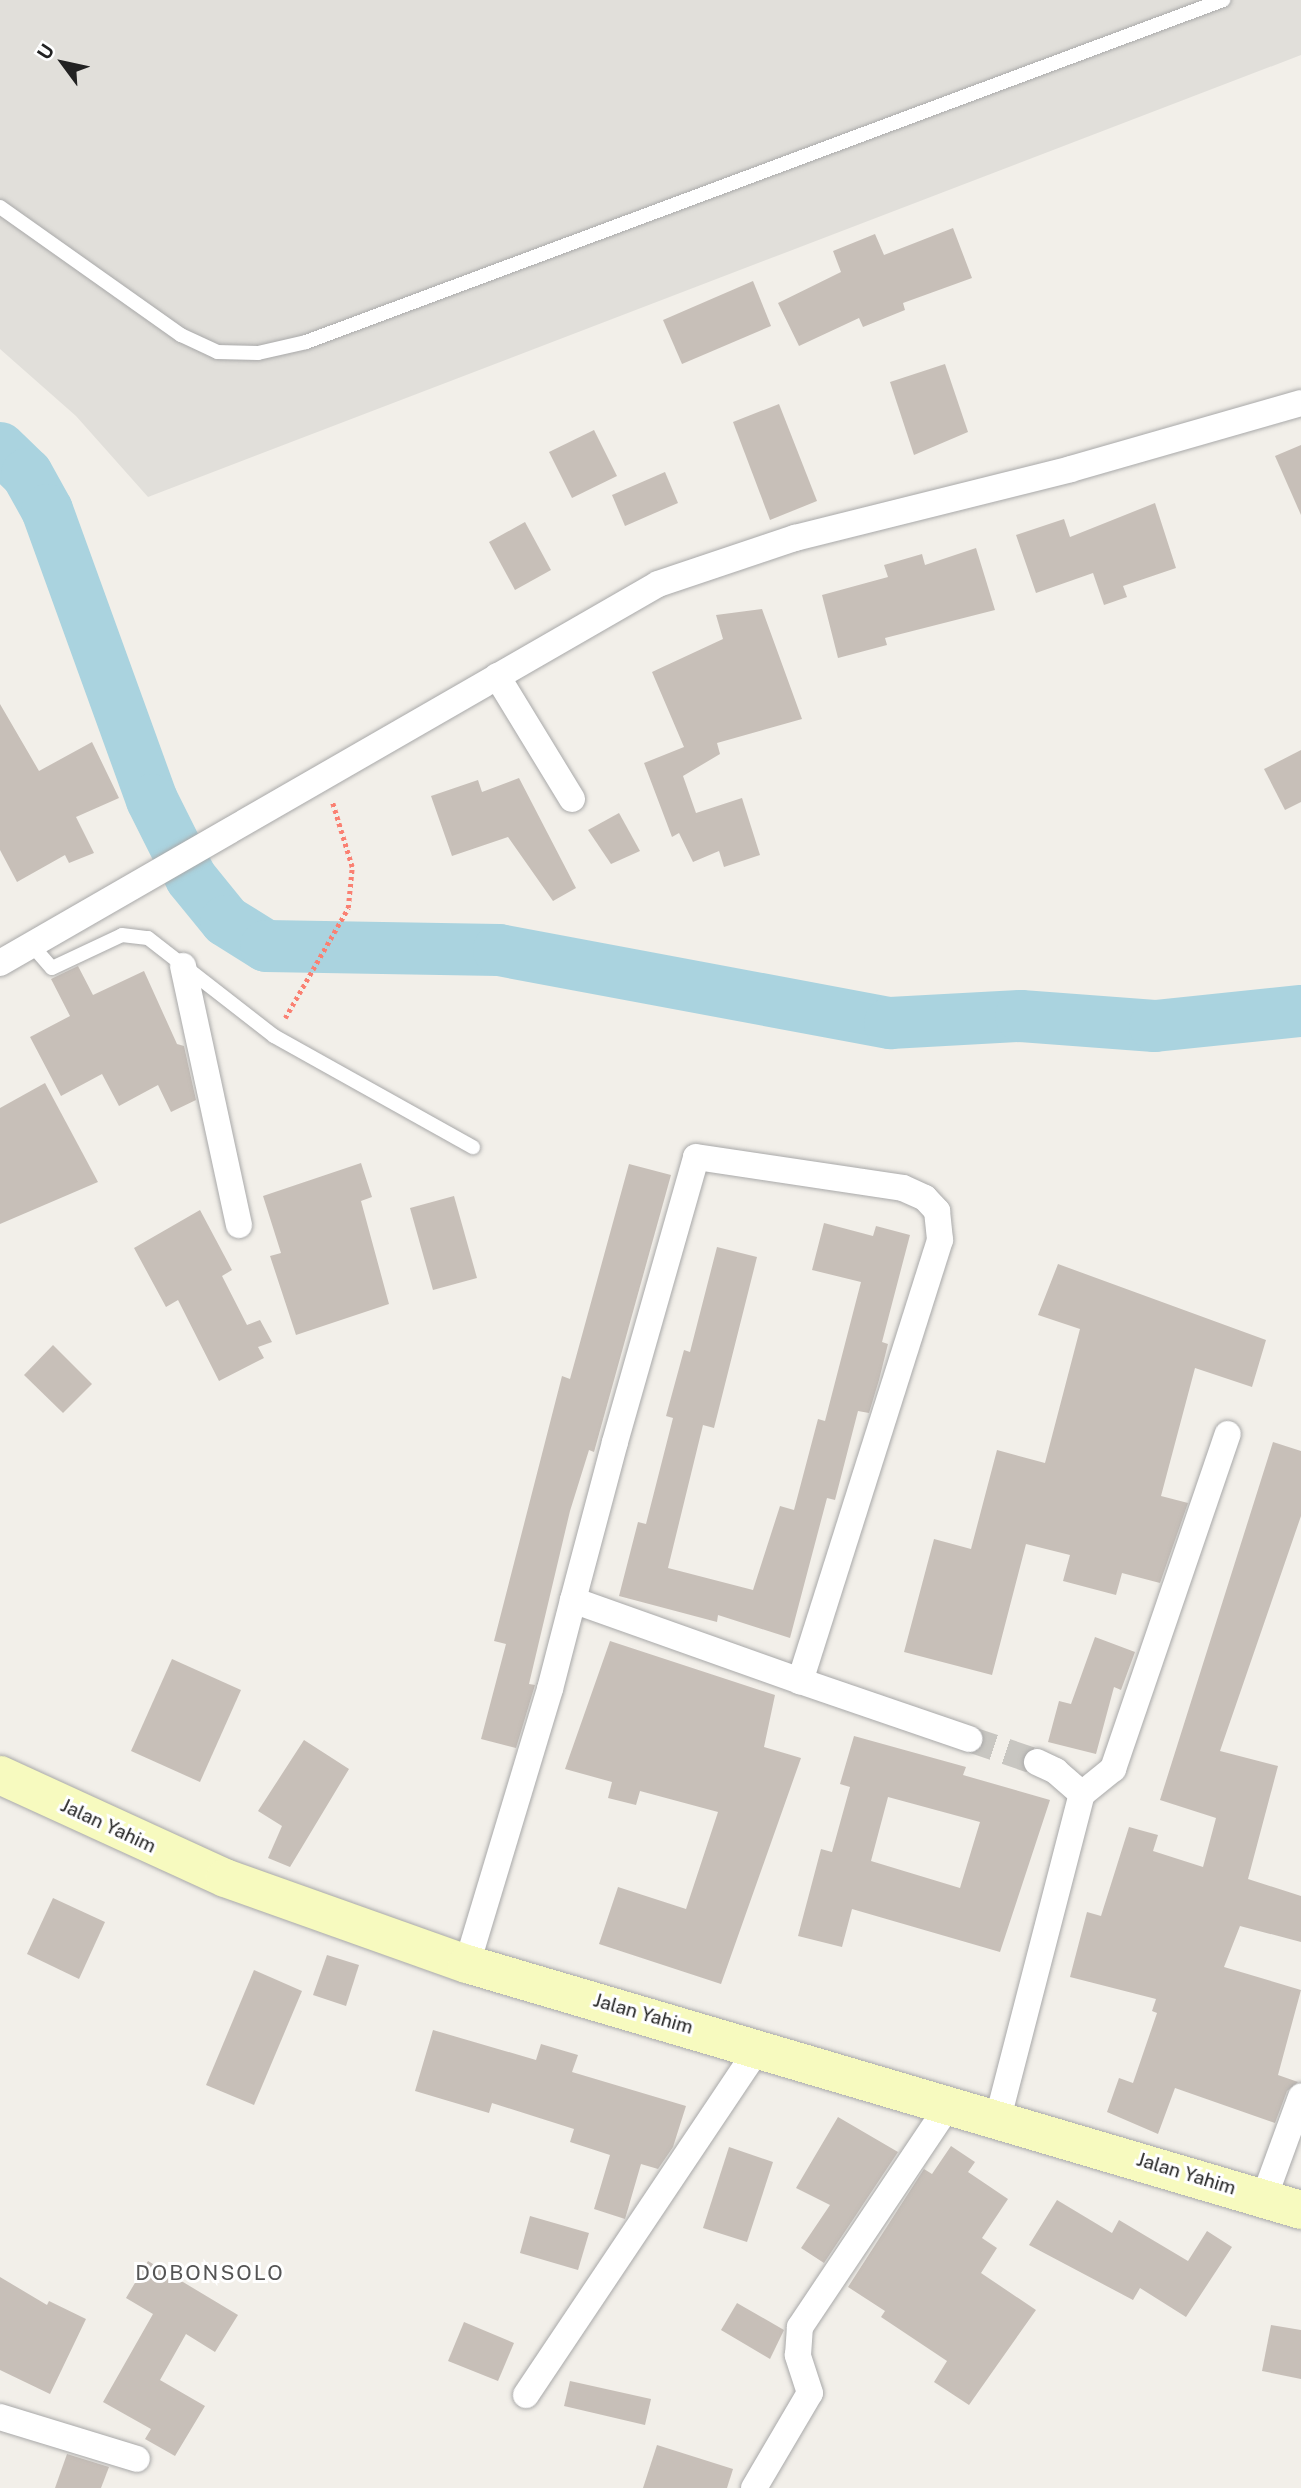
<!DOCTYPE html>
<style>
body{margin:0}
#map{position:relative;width:1301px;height:2488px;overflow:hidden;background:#f2efe9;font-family:"Public Sans",sans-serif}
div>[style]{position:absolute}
.airport>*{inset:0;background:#e1dfda}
.river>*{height:52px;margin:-26px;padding:0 26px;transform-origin:26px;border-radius:26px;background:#aad3df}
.building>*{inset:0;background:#c7bfb8}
.street-tunnel>*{height:26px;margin-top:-13px;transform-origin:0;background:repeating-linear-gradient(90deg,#c8c6c1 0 26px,transparent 0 39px)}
.path>*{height:4.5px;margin-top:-2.25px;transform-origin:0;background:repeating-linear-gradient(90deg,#fa8072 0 3.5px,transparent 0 7px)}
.roads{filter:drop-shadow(0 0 2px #a9a9a9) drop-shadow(0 0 2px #a9a9a9)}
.lane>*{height:14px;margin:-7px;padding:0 7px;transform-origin:7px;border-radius:7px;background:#fff}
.street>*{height:26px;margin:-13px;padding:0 13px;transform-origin:13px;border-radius:13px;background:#fff}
.secondary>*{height:38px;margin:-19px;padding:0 19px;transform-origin:19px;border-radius:19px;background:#f7fabf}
span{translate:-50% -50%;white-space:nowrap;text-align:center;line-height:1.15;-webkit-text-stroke:6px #fff;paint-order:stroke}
.street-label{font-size:19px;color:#222}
.neighbourhood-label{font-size:21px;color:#555;letter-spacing:2px}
.north{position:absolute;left:28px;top:28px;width:70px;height:70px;-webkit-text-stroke:5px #fff;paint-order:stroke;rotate:303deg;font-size:19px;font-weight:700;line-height:28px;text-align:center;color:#222}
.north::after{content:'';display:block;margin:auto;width:24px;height:32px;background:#222;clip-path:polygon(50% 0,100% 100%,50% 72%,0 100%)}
</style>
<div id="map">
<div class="airport">
<i style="clip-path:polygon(0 0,1301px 0,1301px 55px,148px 497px,76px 416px,0 349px)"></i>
</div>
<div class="river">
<i style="left:0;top:448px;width:37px;rotate:44deg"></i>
<i style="left:27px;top:474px;width:41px;rotate:60.9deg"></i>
<i style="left:47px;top:510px;width:308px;rotate:70.1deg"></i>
<i style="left:152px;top:800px;width:87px;rotate:63.4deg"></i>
<i style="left:191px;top:878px;width:55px;rotate:50.9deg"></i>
<i style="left:226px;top:921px;width:47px;rotate:32deg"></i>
<i style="left:266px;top:946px;width:233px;rotate:1deg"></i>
<i style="left:499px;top:950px;width:398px;rotate:10.6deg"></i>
<i style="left:890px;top:1023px;width:131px;rotate:-3.1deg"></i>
<i style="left:1021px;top:1016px;width:134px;rotate:4.3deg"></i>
<i style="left:1155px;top:1026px;width:147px;rotate:-5.9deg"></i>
</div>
<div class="building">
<i style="clip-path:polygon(953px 228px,972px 278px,903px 303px,905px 310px,863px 327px,859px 318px,799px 346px,778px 303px,841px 272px,833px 251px,875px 234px,884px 255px)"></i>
<i style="clip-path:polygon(753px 281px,771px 326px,682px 364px,663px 320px)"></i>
<i style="clip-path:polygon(945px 364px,968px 432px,914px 455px,890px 382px)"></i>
<i style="clip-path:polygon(779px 404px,817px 501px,770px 520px,733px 422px)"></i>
<i style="clip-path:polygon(594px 430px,617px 476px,572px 498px,549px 452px)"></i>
<i style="clip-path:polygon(1301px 445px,1301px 515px,1275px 456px)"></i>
<i style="clip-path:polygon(665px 472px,678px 503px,625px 526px,612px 495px)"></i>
<i style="clip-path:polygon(1155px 503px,1176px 568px,1123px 586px,1127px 597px,1104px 605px,1093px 573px,1036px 593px,1016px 535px,1064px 519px,1070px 537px)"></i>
<i style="clip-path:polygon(525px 522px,551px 570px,515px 590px,489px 542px)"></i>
<i style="clip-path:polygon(976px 548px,995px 610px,885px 638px,887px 645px,838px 658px,822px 595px,888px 577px,884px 565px,922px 554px,925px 565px)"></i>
<i style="clip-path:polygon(762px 609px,802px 719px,717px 743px,720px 754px,683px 776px,696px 813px,742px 798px,760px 855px,724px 867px,719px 851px,693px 862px,679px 833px,672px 837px,644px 763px,684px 747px,652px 672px,723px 639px,716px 615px)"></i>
<i style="clip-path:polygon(0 704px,39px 771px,92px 742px,119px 798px,76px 817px,94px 853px,69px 863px,65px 855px,17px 882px,0 850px)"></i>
<i style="clip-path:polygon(1301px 750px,1301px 802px,1285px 810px,1264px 769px)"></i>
<i style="clip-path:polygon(519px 778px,576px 888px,553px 901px,508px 837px,452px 856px,431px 796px,478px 780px,482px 792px)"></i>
<i style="clip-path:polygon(619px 813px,640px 851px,611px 864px,588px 830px)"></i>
<i style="clip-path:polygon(78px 966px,93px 995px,144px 971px,177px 1044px,184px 1046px,196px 1100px,171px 1112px,158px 1085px,119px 1106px,102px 1074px,61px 1096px,30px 1037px,70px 1016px,51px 979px)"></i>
<i style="clip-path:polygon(45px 1083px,98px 1182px,0 1224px,0 1108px)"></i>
<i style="clip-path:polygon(361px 1163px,372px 1197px,361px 1201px,389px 1304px,296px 1335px,270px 1256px,281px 1253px,263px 1196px)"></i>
<i style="clip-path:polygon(629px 1164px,671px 1175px,594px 1452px,589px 1450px,570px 1511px,529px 1684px,535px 1685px,516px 1748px,481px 1739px,506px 1644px,494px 1641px,562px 1376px,570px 1379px)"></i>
<i style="clip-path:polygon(454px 1196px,477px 1278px,433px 1290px,410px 1208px)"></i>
<i style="clip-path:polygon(200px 1210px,232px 1270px,222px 1276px,247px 1325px,260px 1320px,272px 1342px,258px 1347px,264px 1358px,219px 1381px,178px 1300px,166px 1307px,134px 1248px)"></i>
<i style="clip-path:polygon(824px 1223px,873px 1236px,876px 1226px,910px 1235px,882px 1342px,888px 1344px,879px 1380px,869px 1413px,858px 1411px,835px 1500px,827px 1498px,790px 1638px,718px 1615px,717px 1622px,619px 1596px,638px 1522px,646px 1524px,673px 1418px,666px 1416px,684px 1350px,690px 1352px,717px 1247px,757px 1257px,714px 1428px,703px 1425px,668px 1568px,753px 1590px,780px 1506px,794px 1510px,818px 1419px,825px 1421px,861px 1282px,812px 1270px)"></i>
<i style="clip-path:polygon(1058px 1264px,1266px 1340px,1252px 1387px,1195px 1368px,1161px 1496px,1188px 1503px,1160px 1583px,1122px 1573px,1116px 1595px,1063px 1581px,1070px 1555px,1026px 1544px,992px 1675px,904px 1652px,934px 1539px,971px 1549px,997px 1450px,1045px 1463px,1080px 1329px,1038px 1315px)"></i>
<i style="clip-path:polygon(53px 1345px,92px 1384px,63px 1413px,24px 1375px)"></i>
<i style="clip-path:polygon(1273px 1442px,1301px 1451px,1301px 1516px,1220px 1751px,1278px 1766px,1248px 1879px,1301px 1896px,1301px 1942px,1240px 1926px,1224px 1967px,1301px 1990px,1278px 2075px,1298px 2082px,1287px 2091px,1275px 2123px,1175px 2088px,1158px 2134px,1107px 2112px,1119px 2078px,1133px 2083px,1157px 2013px,1152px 2011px,1156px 1999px,1070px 1977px,1087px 1912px,1101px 1916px,1129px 1827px,1158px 1835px,1153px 1851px,1203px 1867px,1216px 1818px,1160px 1800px)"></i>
<i style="clip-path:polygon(1095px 1637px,1135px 1652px,1121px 1690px,1114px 1687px,1096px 1754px,1048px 1742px,1059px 1701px,1071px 1704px)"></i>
<i style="clip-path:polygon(610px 1641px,775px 1695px,764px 1747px,801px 1758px,721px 1984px,599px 1944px,618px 1887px,686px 1909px,718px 1812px,640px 1791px,636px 1805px,608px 1798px,612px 1782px,565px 1769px)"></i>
<i style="clip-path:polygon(172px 1659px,241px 1690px,200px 1782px,131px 1751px)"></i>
<i style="clip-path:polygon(evenodd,854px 1736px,966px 1767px,963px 1775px,1050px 1800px,1000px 1952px,852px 1909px,842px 1947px,798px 1936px,821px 1849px,832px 1852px,850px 1787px,840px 1784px,854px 1736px,888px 1797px,980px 1822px,960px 1888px,871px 1861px,888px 1797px)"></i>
<i style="clip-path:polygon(304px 1740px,349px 1769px,290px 1867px,268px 1858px,282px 1826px,258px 1811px)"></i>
<i style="clip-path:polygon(53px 1898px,105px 1922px,79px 1979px,27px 1954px)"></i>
<i style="clip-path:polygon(327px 1955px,359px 1965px,346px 2006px,313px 1995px)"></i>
<i style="clip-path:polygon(254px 1970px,302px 1991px,254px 2105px,206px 2085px)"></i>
<i style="clip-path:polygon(433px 2030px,536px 2060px,541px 2044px,578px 2055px,572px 2072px,686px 2106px,673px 2147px,658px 2169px,641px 2164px,625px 2219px,594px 2209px,610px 2155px,570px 2142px,574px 2129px,492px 2103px,489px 2113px,415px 2091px)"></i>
<i style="clip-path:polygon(838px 2117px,898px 2152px,824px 2263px,801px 2248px,830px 2205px,796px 2188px)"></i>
<i style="clip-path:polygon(951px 2146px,975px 2162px,968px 2172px,1008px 2199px,982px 2238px,997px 2248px,981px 2273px,1036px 2310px,969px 2405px,934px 2382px,947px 2361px,881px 2317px,885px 2311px,848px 2287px,924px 2169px,932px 2174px)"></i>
<i style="clip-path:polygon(729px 2147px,773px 2162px,747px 2242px,703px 2228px)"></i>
<i style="clip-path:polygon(1057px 2200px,1112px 2233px,1119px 2220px,1188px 2261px,1207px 2231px,1232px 2247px,1186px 2317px,1140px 2288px,1133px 2300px,1029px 2245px)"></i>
<i style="clip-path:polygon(530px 2216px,589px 2233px,578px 2270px,520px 2253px)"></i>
<i style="clip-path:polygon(148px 2261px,238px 2315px,215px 2352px,186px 2334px,160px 2380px,205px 2406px,175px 2456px,145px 2439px,151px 2429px,103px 2402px,153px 2314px,126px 2298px)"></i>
<i style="clip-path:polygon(0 2277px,47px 2305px,49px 2301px,86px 2319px,50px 2394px,0 2370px)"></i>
<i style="clip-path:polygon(737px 2303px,784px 2330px,770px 2359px,721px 2330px)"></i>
<i style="clip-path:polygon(464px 2322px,514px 2343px,498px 2381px,448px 2361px)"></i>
<i style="clip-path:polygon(1271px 2325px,1301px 2330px,1301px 2379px,1262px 2371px)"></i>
<i style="clip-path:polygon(570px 2381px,651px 2399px,645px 2425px,564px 2406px)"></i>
<i style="clip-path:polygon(657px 2445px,733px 2469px,727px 2488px,643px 2488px)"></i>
<i style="clip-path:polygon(67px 2454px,109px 2467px,101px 2488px,55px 2488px)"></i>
</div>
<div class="street-tunnel">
<i style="left:969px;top:1739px;width:72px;rotate:18.7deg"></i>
</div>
<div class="path">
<i style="left:285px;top:1018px;width:127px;rotate:-60.2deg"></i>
<i style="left:348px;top:908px;width:41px;rotate:-84.4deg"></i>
<i style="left:352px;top:867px;width:69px;rotate:-106.9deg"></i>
</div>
<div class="roads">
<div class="lane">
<i style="left:0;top:207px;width:222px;rotate:35.3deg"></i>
<i style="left:181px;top:335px;width:40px;rotate:25deg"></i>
<i style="left:217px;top:352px;width:41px;rotate:1.4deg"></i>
<i style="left:258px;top:353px;width:49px;rotate:-12.9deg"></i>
<i style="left:306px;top:342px;width:979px;rotate:-20.45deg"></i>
<i style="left:30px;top:943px;width:33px;rotate:49deg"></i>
<i style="left:52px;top:968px;width:77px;rotate:-25.2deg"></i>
<i style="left:122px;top:935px;width:26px;rotate:7deg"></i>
<i style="left:148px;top:938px;width:160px;rotate:37.9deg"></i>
<i style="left:274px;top:1036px;width:228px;rotate:29.2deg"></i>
</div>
<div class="street">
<i style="left:497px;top:676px;width:144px;rotate:58.6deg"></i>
<i style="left:0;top:963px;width:759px;rotate:-29.94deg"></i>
<i style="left:658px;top:584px;width:145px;rotate:-18.6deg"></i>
<i style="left:795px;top:538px;width:284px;rotate:-14deg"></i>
<i style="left:1071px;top:469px;width:239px;rotate:-16deg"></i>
<i style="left:183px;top:966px;width:265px;rotate:77.8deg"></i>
<i style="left:800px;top:1681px;width:179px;rotate:18.9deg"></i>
<i style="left:1082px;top:1794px;width:40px;rotate:-39deg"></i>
<i style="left:1113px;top:1769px;width:354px;rotate:-71.1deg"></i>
<i style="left:467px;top:1964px;width:287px;rotate:-73.2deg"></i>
<i style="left:550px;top:1689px;width:92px;rotate:-75.5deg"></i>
<i style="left:573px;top:1600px;width:163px;rotate:-75.1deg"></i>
<i style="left:615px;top:1442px;width:296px;rotate:-74.1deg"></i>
<i style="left:696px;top:1157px;width:209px;rotate:8.5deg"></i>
<i style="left:903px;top:1188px;width:24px;rotate:24deg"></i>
<i style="left:925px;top:1198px;width:18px;rotate:47deg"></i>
<i style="left:937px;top:1211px;width:29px;rotate:84deg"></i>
<i style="left:940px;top:1240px;width:463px;rotate:107.6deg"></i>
<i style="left:800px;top:1681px;width:241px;rotate:-160.4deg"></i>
<i style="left:998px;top:2118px;width:335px;rotate:-75.5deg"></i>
<i style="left:1082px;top:1794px;width:35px;rotate:-139deg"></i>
<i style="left:1056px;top:1771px;width:21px;rotate:-155deg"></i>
<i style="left:1264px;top:2198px;width:108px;rotate:-69.9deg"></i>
<i style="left:526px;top:2395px;width:419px;rotate:-56.2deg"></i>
<i style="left:0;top:2417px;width:143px;rotate:17deg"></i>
<i style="left:754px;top:2488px;width:110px;rotate:-59.5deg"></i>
<i style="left:810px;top:2393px;width:40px;rotate:-108deg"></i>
<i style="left:798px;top:2355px;width:28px;rotate:-86deg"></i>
<i style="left:800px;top:2327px;width:266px;rotate:-56.2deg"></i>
</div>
<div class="secondary">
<i style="left:0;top:1775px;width:247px;rotate:24.6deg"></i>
<i style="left:225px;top:1878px;width:257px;rotate:19.6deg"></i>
<i style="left:467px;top:1964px;width:870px;rotate:16.43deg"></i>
</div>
</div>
<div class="street-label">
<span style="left:108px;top:1826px;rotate:25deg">Jalan Yahim</span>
<span style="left:643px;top:2014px;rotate:16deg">Jalan Yahim</span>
<span style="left:1186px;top:2174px;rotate:17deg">Jalan Yahim</span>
</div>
<div class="neighbourhood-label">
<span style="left:210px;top:2273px">DOBONSOLO</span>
</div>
<div class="north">U</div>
</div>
